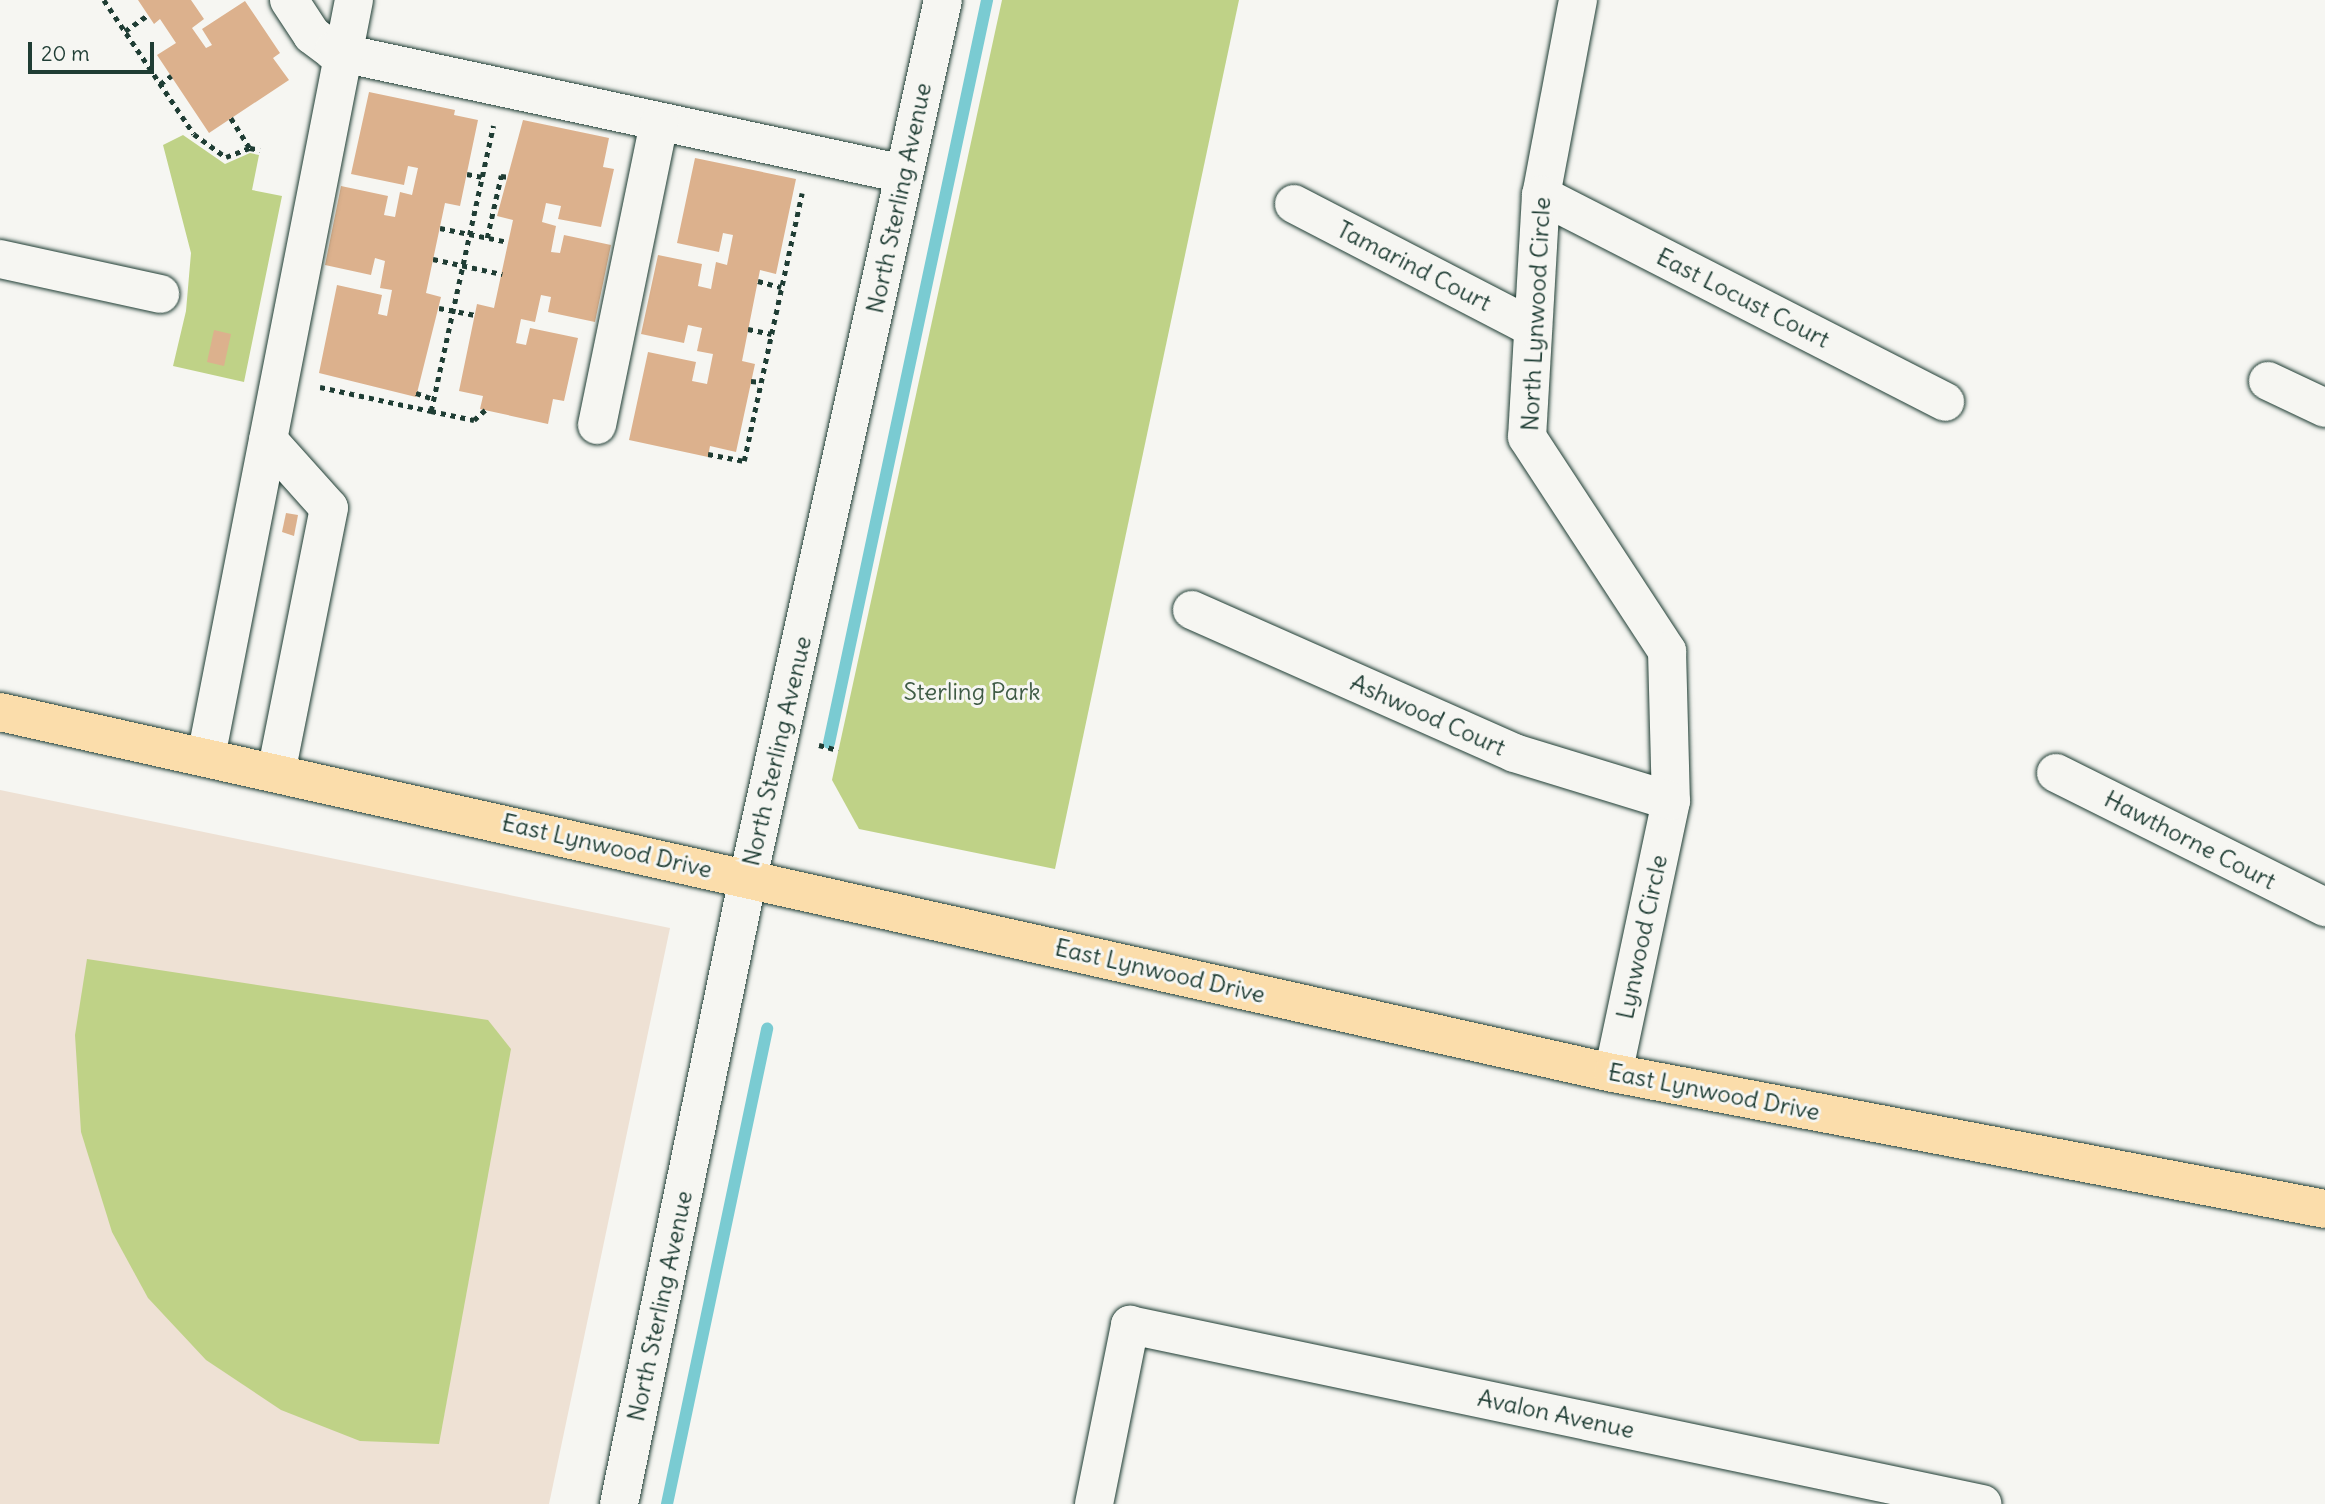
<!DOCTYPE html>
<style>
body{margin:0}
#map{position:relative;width:2325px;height:1504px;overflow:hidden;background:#f6f6f2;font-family:Delius,sans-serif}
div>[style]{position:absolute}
.built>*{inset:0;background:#eee1d4}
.green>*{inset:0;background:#bfd287}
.stream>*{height:12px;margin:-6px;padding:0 6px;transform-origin:6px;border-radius:6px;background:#7acbd2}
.building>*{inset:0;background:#dcb18d}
.path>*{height:4.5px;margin-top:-2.25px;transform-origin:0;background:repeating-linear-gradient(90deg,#1f3d34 0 5px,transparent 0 10px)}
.roads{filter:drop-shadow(0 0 2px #1f3d34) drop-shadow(0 0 2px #1f3d34)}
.minor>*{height:38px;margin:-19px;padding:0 19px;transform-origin:19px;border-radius:19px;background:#f6f6f2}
.major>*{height:38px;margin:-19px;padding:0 19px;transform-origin:19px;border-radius:19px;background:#fbddab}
span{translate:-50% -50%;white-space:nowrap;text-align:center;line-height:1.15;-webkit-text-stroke:6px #f6f6f2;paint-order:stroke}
.street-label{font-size:24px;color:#1f3d34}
.park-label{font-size:24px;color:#3f5b45}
.scale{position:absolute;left:28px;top:42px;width:126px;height:32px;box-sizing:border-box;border:4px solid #1f3d34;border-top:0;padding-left:9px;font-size:21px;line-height:24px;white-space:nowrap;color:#1f3d34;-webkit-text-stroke:5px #f6f6f2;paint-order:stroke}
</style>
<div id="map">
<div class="built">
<i style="clip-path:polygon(0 790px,670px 928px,549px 1504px,0 1504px)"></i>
</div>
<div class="green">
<i style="clip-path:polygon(1002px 0,1239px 0,1055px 869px,859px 829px,832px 780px)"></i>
<i style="clip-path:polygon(183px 135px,225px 164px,250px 153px,259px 155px,252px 190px,282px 196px,244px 382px,173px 366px,186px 311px,191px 253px,163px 145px)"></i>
<i style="clip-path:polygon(87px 959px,488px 1020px,511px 1049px,439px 1444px,360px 1441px,281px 1410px,206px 1360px,148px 1298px,112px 1232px,81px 1132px,75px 1035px)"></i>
</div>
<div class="stream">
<i style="left:829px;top:743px;width:760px;rotate:-77.99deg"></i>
<i style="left:667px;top:1504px;width:486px;rotate:-78.1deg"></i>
</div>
<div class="building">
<i style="clip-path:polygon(138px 0,191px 0,204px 19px,192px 28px,206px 48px,212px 45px,202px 29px,245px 1px,280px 53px,273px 58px,289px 80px,209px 133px,157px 55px,176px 43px,160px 19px,154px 24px)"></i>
<i style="clip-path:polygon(369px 92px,455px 110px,454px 115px,478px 120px,460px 206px,445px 203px,426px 293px,441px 297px,416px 397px,319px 373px,337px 285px,382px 295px,378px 314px,387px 316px,392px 290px,380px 288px,385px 261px,375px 258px,371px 275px,325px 265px,341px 186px,388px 196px,384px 215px,395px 217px,400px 192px,412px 195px,418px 168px,408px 166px,404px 185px,351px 174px)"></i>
<i style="clip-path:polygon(523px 120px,609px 138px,603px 167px,614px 169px,601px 227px,558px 219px,561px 206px,546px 203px,542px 222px,556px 226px,551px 252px,560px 253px,564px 235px,611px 245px,595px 322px,548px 312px,551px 297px,541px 295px,535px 322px,521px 319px,516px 343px,526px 345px,530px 328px,578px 338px,564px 401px,553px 399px,548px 424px,480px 409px,483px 396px,459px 391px,477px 304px,494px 308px,513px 220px,497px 216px)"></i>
<i style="clip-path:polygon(695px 158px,796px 179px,776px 274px,760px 270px,742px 361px,755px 364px,736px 452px,710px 446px,708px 457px,629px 440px,648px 352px,696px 362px,692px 381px,707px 384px,713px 354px,697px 351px,702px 328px,688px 325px,684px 343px,641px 334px,658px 255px,702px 264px,698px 286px,711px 289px,716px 262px,727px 265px,733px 235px,723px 233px,719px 252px,677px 243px)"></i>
<i style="clip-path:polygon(214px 330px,231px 334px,224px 366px,207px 362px)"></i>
<i style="clip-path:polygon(286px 513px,298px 515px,294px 536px,282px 532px)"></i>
</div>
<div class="path">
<i style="left:104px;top:0;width:161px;rotate:56.1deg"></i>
<i style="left:194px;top:134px;width:39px;rotate:36deg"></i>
<i style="left:226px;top:157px;width:26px;rotate:-21deg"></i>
<i style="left:250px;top:148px;width:10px;rotate:11deg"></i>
<i style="left:125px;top:31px;width:28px;rotate:-35deg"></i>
<i style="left:160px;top:84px;width:14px;rotate:-36deg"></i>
<i style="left:231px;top:118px;width:36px;rotate:58deg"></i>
<i style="left:467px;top:174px;width:15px;rotate:11deg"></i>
<i style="left:440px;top:228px;width:69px;rotate:11.6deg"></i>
<i style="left:487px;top:238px;width:64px;rotate:-77.3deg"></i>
<i style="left:501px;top:176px;width:9px;rotate:6deg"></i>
<i style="left:433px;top:259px;width:71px;rotate:12.3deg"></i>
<i style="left:758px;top:281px;width:24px;rotate:15deg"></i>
<i style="left:439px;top:308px;width:37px;rotate:11deg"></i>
<i style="left:748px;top:329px;width:24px;rotate:12deg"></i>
<i style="left:751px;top:381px;width:10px;rotate:6deg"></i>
<i style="left:320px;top:387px;width:114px;rotate:12.2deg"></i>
<i style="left:431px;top:411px;width:292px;rotate:-77.7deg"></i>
<i style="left:416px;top:393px;width:18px;rotate:19deg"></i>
<i style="left:431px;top:411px;width:44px;rotate:11.8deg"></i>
<i style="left:474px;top:420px;width:15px;rotate:-42deg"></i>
<i style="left:708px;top:454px;width:37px;rotate:11deg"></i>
<i style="left:744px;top:461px;width:274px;rotate:-77.8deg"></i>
<i style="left:819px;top:745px;width:20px;rotate:15deg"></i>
</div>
<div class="roads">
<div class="minor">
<i style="left:289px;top:0;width:42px;rotate:56.7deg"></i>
<i style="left:312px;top:35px;width:26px;rotate:37deg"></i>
<i style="left:333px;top:51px;width:584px;rotate:12.16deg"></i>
<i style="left:1578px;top:0;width:198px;rotate:100.7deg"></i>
<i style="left:1541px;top:195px;width:242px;rotate:93.3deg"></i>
<i style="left:1527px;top:437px;width:256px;rotate:56.8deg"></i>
<i style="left:1667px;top:651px;width:150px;rotate:88.5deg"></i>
<i style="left:1671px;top:801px;width:278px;rotate:102deg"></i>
<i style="left:1541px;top:195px;width:454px;rotate:27.1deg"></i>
<i style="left:1294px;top:204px;width:269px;rotate:27.4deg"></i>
<i style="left:0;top:259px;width:164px;rotate:12.3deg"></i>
<i style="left:2268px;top:381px;width:63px;rotate:25.3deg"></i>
<i style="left:597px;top:425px;width:308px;rotate:-78.4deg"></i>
<i style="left:268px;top:440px;width:91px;rotate:48.1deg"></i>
<i style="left:329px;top:508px;width:270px;rotate:101.3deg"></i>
<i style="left:1192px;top:610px;width:352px;rotate:23.9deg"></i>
<i style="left:1514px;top:753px;width:164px;rotate:17deg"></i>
<i style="left:206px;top:757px;width:771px;rotate:-78.94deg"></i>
<i style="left:2056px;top:773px;width:301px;rotate:26.5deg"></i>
<i style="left:619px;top:1504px;width:639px;rotate:-78.36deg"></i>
<i style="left:748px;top:878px;width:899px;rotate:-77.48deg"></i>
<i style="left:1094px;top:1504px;width:183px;rotate:-78.6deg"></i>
<i style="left:1130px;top:1325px;width:871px;rotate:11.86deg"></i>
</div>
<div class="major">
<i style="left:0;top:712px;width:1653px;rotate:12.62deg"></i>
<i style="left:1613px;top:1073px;width:725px;rotate:10.81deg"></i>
</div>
</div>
<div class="street-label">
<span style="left:899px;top:198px;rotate:-78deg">North Sterling Avenue</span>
<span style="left:1414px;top:266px;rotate:27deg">Tamarind Court</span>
<span style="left:1743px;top:298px;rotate:27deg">East Locust Court</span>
<span style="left:1536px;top:314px;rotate:-87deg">North Lynwood Circle</span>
<span style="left:1428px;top:715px;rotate:24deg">Ashwood Court</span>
<span style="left:777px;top:751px;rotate:-77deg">North Sterling Avenue</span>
<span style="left:2190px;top:840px;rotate:27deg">Hawthorne Court</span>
<span style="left:607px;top:846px;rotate:13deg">East Lynwood Drive</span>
<span style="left:1642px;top:937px;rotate:-78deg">Lynwood Circle</span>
<span style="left:1160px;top:971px;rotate:13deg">East Lynwood Drive</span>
<span style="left:1714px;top:1092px;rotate:11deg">East Lynwood Drive</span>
<span style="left:660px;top:1306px;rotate:-78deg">North Sterling Avenue</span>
<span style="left:1556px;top:1414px;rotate:12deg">Avalon Avenue</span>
</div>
<div class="park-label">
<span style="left:972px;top:692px">Sterling Park</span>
</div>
<div class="scale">20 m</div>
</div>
